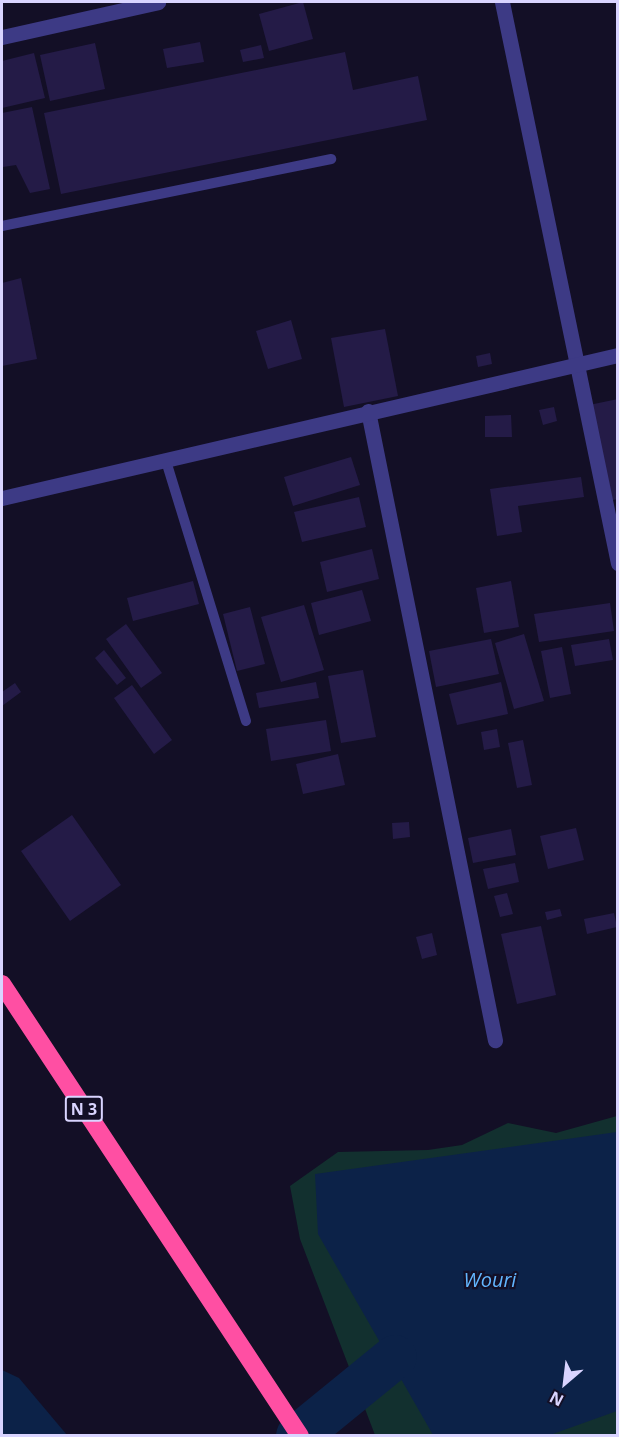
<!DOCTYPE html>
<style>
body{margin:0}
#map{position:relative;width:619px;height:1437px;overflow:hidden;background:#130f26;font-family:"Open Sans",sans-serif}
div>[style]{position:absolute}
.green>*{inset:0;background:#12302f}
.water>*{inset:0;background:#0c2248}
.river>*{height:44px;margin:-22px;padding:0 22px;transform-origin:22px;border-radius:22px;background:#0c2248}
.building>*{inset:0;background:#241b47}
.lane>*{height:10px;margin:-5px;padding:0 5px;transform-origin:5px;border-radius:5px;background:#3d3a85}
.street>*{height:15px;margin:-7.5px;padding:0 7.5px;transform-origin:7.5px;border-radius:7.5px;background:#3d3a85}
.highway>*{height:18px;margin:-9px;padding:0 9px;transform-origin:9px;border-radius:9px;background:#ff4fa3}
span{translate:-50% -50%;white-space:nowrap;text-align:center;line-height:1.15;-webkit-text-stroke:4.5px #130f26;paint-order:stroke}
.shield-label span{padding:2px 4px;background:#130f26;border:2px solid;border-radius:4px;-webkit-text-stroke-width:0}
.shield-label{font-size:16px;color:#d9d4ff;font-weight:700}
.water-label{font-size:20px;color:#62b6ff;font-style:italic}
.frame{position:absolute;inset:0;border:3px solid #d9d4ff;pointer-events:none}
.north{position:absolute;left:535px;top:1353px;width:60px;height:60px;-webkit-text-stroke:4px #130f26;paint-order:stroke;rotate:208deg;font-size:16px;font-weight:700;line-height:24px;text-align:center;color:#d9d4ff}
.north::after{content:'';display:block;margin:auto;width:21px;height:27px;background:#d9d4ff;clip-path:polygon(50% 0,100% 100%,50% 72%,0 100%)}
</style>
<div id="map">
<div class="green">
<i style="clip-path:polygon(617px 1116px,617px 1435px,375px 1435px,300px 1239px,290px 1186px,338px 1152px,428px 1150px,462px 1145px,508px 1123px,556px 1133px)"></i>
</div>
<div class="water">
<i style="clip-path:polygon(617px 1132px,617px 1411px,550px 1435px,433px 1435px,318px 1234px,315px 1174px)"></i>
<i style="clip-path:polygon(2px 1370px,19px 1378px,67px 1435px,2px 1435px)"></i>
</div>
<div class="river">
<i style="left:298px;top:1436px;width:125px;rotate:-39.2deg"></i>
</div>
<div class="building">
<i style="clip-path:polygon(303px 2px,313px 39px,269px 51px,259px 14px)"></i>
<i style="clip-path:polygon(200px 42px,204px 62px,167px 68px,163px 49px)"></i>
<i style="clip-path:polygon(95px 43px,105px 89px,50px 101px,40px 55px)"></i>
<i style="clip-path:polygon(261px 45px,264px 58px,243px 62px,240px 50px)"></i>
<i style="clip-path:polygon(345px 52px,353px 90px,418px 76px,427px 120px,61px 194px,44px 113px)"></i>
<i style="clip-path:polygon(34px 53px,45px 98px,2px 108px,2px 61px)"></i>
<i style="clip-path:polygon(32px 107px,50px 189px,30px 193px,16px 165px,3px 167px,2px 173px,2px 113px)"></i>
<i style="clip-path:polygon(21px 278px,37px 359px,2px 366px,2px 283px)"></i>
<i style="clip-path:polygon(291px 320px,302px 359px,268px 369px,256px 331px)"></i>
<i style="clip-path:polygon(385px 329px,398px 396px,344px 407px,331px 338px)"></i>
<i style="clip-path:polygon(490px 353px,492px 364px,478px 367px,476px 356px)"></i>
<i style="clip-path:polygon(618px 399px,618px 499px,608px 501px,589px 405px)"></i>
<i style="clip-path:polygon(554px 407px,557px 421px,543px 425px,539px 410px)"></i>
<i style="clip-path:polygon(511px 415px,512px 437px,485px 437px,485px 416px)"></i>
<i style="clip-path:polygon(351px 457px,360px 485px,293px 506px,284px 477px)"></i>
<i style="clip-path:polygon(581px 477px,584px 497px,518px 506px,522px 532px,497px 536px,490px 489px)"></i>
<i style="clip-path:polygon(359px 497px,366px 527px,302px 542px,294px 512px)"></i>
<i style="clip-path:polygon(372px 549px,379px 579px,327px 592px,320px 562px)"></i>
<i style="clip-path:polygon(193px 581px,199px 604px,133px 621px,127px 598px)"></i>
<i style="clip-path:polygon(511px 581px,519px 627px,484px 633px,476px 588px)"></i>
<i style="clip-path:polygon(362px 590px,371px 621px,319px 635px,311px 603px)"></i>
<i style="clip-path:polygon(610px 603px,614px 631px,539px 642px,534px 614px)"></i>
<i style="clip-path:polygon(304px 605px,324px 670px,281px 682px,261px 617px)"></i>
<i style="clip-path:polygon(250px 607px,265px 664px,237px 671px,223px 614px)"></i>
<i style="clip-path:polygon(126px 624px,162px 673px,141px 688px,106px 639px)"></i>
<i style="clip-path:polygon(524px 634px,544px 701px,514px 709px,495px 643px)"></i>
<i style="clip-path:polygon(491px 639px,499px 674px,436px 687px,429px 651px)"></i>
<i style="clip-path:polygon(609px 639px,613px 660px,575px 666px,571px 645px)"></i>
<i style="clip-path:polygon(562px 647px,571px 694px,550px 698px,541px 651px)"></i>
<i style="clip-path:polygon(104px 650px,126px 678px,117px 685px,95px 658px)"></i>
<i style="clip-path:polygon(363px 670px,376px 737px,341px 743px,328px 676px)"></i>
<i style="clip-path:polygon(316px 682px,319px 698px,259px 708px,256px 693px)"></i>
<i style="clip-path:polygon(501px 682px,508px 714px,457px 725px,449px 694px)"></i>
<i style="clip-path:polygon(15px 683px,21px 692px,2px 706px,2px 692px)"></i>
<i style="clip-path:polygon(132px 685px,172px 740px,154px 754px,114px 698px)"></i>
<i style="clip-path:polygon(326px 720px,331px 751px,271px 761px,266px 729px)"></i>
<i style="clip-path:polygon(497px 729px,500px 747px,484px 750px,481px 732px)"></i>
<i style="clip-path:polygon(523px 740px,532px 785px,517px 788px,508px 743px)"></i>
<i style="clip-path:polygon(338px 754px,345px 785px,303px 794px,296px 764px)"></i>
<i style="clip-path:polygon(72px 815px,121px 885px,70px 921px,21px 851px)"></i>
<i style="clip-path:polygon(409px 822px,410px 837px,393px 839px,392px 823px)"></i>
<i style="clip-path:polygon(576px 828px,584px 860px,548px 869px,540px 836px)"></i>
<i style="clip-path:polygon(511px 829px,516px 855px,473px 863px,468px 838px)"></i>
<i style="clip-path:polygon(515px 863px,519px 882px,488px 889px,483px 869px)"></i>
<i style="clip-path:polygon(507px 893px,513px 914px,500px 917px,494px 896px)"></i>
<i style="clip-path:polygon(560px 909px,562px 916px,547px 920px,545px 912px)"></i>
<i style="clip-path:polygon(614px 913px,617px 927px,587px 934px,584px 919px)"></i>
<i style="clip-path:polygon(541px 926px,556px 995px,517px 1004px,501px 934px)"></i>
<i style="clip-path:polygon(432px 933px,437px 955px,422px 959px,416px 937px)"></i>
</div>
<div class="lane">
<i style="left:2px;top:226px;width:336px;rotate:-11.5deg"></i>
<i style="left:166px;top:461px;width:272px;rotate:72.9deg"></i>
</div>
<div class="street">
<i style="left:502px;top:2px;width:573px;rotate:78.32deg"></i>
<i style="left:2px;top:37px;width:160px;rotate:-12.6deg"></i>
<i style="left:368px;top:411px;width:642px;rotate:78.59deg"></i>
<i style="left:2px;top:498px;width:632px;rotate:-13.07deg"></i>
</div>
<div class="highway">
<i style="left:2px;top:984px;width:541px;rotate:56.6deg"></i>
</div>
<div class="shield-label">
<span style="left:84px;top:1109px">N 3</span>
</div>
<div class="water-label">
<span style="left:490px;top:1279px">Wouri</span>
</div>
<div class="frame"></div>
<div class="north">N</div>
</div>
